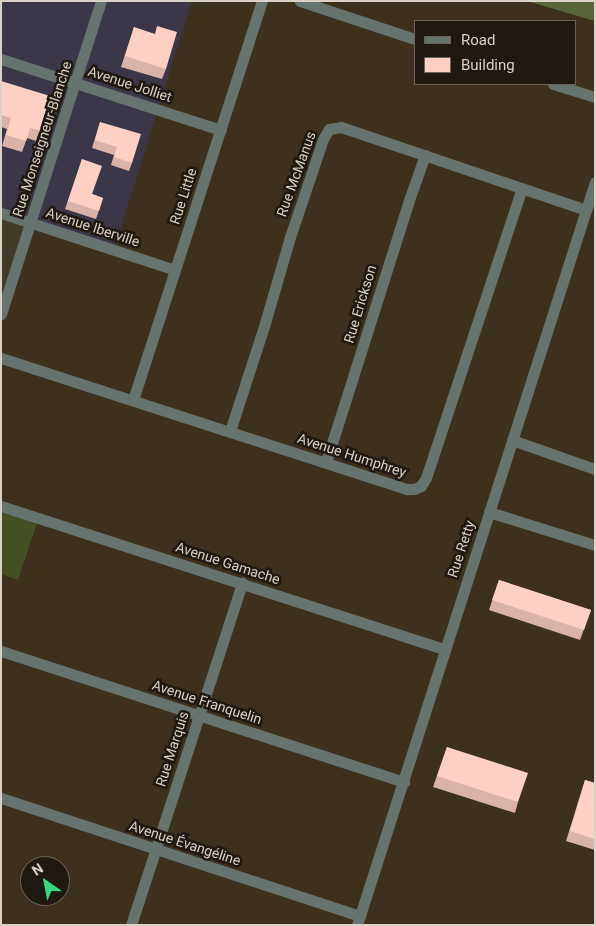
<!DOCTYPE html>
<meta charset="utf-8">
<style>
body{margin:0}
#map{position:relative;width:596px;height:926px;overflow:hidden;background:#3d301d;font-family:Roboto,sans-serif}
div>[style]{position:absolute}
.commercial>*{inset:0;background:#3c3748}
.education>*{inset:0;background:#413a28}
.green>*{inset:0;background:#445024}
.forest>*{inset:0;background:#586538}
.minor>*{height:11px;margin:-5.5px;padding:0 5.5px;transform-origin:5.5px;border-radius:5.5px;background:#67736e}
.wall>*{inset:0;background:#dab3a8}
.building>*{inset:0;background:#fed0c3}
span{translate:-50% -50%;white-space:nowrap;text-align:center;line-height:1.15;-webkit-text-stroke:5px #1f1911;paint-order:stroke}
.street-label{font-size:14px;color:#dad2c7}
.frame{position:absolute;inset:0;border:2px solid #dad2c7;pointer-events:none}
.legend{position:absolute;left:414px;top:20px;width:162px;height:65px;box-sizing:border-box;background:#1f1911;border:1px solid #6a635a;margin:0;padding:6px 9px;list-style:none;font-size:15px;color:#dad2c7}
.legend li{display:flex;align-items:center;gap:10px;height:25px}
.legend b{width:25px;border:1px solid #6a635a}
.north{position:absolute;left:20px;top:856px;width:50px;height:50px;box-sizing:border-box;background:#1f1911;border:1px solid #6a635a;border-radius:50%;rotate:327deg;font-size:14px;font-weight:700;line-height:20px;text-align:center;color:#dad2c7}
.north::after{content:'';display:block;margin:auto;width:18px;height:22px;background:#3bd77f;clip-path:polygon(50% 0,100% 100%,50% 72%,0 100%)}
</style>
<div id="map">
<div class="commercial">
<i style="clip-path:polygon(1px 1px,192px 1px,114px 250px,1px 213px)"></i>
</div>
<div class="education">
<i style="clip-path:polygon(1px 213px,31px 222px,1px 314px)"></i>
</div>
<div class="green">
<i style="clip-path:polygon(1px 508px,38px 520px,18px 580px,1px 574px)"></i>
</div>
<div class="forest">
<i style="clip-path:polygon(527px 1px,595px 1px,595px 21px,588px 19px)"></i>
</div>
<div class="minor">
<i style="left:300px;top:1px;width:121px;rotate:18.3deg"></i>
<i style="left:1px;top:59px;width:231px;rotate:17.9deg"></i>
<i style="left:553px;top:84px;width:44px;rotate:17.2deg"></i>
<i style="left:1px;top:213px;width:183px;rotate:18.1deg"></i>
<i style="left:1px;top:314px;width:329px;rotate:-72.3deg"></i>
<i style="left:1px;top:358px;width:427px;rotate:17.9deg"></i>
<i style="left:407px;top:489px;width:7px"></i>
<i style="left:414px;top:489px;width:8px;rotate:-23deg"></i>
<i style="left:421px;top:486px;width:9px;rotate:-58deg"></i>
<i style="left:426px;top:478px;width:305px;rotate:-71.7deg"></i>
<i style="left:133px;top:400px;width:419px;rotate:-72.1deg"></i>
<i style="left:230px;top:431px;width:114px;rotate:-72deg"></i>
<i style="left:265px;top:323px;width:90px;rotate:-73.8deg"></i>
<i style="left:290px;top:237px;width:103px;rotate:-71.4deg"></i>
<i style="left:323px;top:139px;width:12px;rotate:-59deg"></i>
<i style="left:329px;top:129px;width:12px;rotate:-9deg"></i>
<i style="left:341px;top:127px;width:259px;rotate:18.7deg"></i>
<i style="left:512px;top:440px;width:88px;rotate:19.3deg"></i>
<i style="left:326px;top:462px;width:272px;rotate:-72.4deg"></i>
<i style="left:408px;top:203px;width:51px;rotate:-70.5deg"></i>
<i style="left:1px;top:506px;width:466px;rotate:17.9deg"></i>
<i style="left:489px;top:512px;width:111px;rotate:17.3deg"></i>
<i style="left:1px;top:651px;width:424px;rotate:18deg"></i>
<i style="left:1px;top:798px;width:378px;rotate:18.2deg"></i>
<i style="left:131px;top:925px;width:360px;rotate:-72deg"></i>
<i style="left:357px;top:925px;width:780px;rotate:-72.24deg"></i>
</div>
<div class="wall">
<i style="clip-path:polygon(134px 27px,166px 69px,162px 79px,121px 67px)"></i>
<i style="clip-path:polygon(1px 81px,40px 130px,36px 141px,27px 138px,22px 152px,2px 146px,7px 129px,1px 127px)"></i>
<i style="clip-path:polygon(100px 122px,132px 163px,129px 171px,111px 165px,114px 155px,92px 148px)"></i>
<i style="clip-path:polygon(82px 159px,92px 194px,103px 198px,96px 219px,65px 209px)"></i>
<i style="clip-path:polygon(499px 580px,591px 610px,580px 640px,489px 610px)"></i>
<i style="clip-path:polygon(447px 747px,518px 802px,515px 813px,433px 787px)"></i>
<i style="clip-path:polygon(585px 780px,595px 783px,595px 850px,566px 841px)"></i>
</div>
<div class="building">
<i style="clip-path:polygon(157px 26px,177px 32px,166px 69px,125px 56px,134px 27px,155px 34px)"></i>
<i style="clip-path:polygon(1px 81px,50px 96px,40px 130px,30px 128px,26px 141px,6px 135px,11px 118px,1px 115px)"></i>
<i style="clip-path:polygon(100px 122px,141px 134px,132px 163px,114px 157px,117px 147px,95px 140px)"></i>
<i style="clip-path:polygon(82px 159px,102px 166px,92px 194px,103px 198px,99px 211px,68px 201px)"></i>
<i style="clip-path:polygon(499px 580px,591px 610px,584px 630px,492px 600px)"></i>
<i style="clip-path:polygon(447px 747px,528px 773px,518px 802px,437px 776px)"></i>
<i style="clip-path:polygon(585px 780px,595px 783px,595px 839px,570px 831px)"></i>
</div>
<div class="street-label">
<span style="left:130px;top:84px;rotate:18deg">Avenue Jolliet</span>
<span style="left:42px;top:139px;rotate:-72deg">Rue Monseigneur-Blanche</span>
<span style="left:296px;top:174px;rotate:-70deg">Rue McManus</span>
<span style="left:183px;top:196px;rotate:-72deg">Rue Little</span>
<span style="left:93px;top:227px;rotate:18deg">Avenue Iberville</span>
<span style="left:360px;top:304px;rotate:-73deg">Rue Erickson</span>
<span style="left:352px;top:455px;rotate:18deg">Avenue Humphrey</span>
<span style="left:461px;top:549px;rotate:-72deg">Rue Retty</span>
<span style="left:228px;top:563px;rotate:18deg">Avenue Gamache</span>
<span style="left:207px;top:702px;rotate:18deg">Avenue Franquelin</span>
<span style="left:172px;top:749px;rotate:-72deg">Rue Marquis</span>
<span style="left:185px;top:843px;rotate:18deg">Avenue Évangéline</span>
</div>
<div class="frame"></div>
<ul class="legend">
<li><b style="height:6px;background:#67736e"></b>Road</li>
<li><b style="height:14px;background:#fed0c3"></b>Building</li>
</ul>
<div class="north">N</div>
</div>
